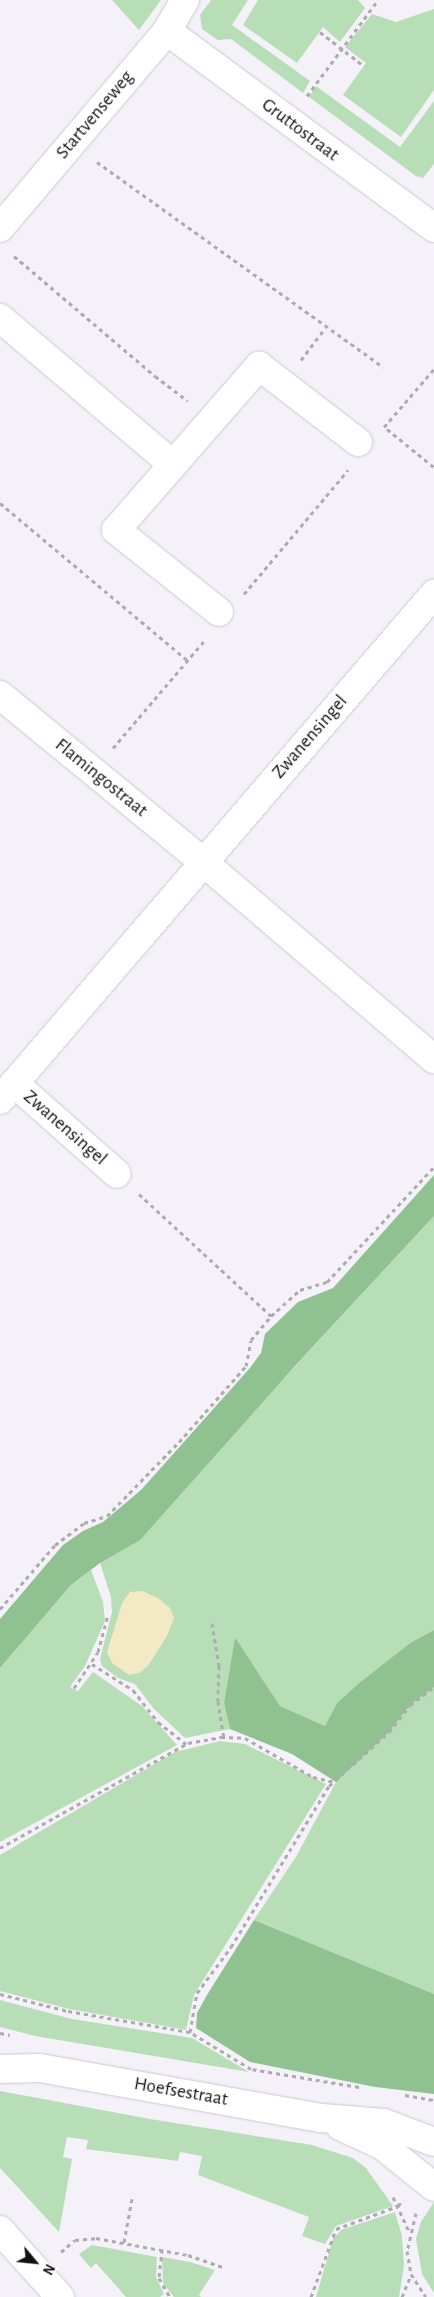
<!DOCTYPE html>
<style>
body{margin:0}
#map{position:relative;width:434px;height:2297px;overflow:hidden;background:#f5f1f9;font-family:"Alegreya Sans",sans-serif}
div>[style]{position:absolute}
.green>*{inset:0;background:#b7deb7}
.forest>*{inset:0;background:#90c291}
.sand>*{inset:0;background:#f3e9c4}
.path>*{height:3px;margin-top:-1.5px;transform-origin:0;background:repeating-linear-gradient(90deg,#adaab0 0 4px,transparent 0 8px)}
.roads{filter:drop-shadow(0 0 1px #cdc8d1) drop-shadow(0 0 1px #cdc8d1)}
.minor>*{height:28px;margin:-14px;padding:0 14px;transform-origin:14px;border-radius:14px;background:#fff}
.tertiary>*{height:28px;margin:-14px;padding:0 14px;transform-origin:14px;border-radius:14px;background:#fff}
span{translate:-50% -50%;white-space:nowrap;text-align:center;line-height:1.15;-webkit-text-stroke:4.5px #fff;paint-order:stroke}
.street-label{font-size:19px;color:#121013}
.north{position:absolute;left:10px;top:2237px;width:50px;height:50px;-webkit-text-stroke:4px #fff;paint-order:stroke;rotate:118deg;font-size:14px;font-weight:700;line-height:20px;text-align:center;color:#121013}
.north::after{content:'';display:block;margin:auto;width:18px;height:22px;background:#121013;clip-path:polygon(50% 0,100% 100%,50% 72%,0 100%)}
</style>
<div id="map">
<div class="green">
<i style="clip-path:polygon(112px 0,161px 0,139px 30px)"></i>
<i style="clip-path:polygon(211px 0,248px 0,232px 25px,310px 81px,303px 93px,231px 39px,218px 40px,202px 29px,200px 15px)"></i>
<i style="clip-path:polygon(258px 0,358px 0,365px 8px,340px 42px,323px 27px,297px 63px,243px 25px)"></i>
<i style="clip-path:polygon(434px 9px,434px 90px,401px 137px,343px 95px,366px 63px,345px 47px,372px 14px,396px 22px)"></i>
<i style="clip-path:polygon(316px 86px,400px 147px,434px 101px,434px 164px,423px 178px,416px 176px,309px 97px)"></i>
<i style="clip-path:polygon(434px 1216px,434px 1630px,410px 1643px,359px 1683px,337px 1703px,325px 1726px,280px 1706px,235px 1637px,224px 1703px,230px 1729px,185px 1738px,153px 1708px,135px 1684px,118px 1678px,102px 1666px,100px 1659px,112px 1612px,111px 1597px,100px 1563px,274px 1389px)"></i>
<i style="clip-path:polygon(91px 1570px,103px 1602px,105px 1621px,85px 1666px,70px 1687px,78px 1691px,93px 1672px,142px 1706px,177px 1745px,0 1842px,0 1668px,71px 1585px)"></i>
<i style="clip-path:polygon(434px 1687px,434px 1994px,254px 1920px,297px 1855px,336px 1782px,389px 1732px,410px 1705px)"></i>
<i style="clip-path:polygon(220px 1741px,245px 1744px,326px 1784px,194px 1995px,186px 2030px,69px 2009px,0 1991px,0 1855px,175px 1752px)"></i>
<i style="clip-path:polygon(0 2000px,72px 2019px,192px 2038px,249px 2072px,35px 2036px,0 2027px)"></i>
<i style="clip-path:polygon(0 2091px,150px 2119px,312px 2145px,353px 2158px,366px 2168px,393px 2206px,336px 2226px,325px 2244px,302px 2236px,309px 2217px,198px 2175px,202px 2156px,180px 2152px,178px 2161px,86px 2149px,88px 2140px,67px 2137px,63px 2157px,72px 2159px,59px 2232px,0 2168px)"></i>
<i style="clip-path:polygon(434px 2202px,434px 2293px,422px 2274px,416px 2239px,421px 2222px)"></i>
<i style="clip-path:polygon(395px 2212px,402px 2236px,404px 2266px,399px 2297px,316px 2297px,333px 2239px,341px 2230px)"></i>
<i style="clip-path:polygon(92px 2245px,157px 2257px,156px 2277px,164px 2294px,160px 2297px,126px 2297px,96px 2263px,91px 2268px,79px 2254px)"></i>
<i style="clip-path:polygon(162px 2257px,190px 2262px,215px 2270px,199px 2295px,201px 2297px,174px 2297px,163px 2283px)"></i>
</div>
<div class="forest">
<i style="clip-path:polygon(434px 1175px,434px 1216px,294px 1367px,140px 1540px,100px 1563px,71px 1585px,0 1668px,0 1619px,63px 1545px,83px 1531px,103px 1522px,141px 1490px,249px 1369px,261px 1353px,265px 1334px,298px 1302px,333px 1288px)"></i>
<i style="clip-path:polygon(434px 1630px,434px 1687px,410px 1705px,389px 1732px,336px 1782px,292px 1754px,230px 1729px,224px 1703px,235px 1637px,280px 1706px,325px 1726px,337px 1703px,359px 1683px,410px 1643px)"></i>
<i style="clip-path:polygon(254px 1920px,434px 1994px,434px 2094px,375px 2087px,250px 2062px,196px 2028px,197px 2013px,207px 1995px)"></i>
</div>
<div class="sand">
<i style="clip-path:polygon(142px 1591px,158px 1598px,170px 1608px,174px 1618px,167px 1636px,148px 1666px,139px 1673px,129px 1675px,112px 1663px,107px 1652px,122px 1603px,130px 1592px)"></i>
</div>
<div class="path">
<i style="left:320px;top:32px;width:56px;rotate:37.7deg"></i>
<i style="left:307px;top:96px;width:119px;rotate:-53.5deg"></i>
<i style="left:97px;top:162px;width:352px;rotate:35.6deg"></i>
<i style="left:14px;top:256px;width:185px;rotate:40.4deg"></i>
<i style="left:155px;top:376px;width:41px;rotate:37.1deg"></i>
<i style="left:301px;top:360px;width:40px;rotate:-53deg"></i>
<i style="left:384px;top:427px;width:77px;rotate:-49.2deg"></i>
<i style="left:387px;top:429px;width:60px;rotate:39deg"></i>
<i style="left:0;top:503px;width:244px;rotate:40deg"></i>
<i style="left:244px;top:594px;width:162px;rotate:-50deg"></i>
<i style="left:113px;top:748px;width:142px;rotate:-49.6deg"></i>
<i style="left:139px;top:1194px;width:180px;rotate:42.7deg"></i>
<i style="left:0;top:1609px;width:84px;rotate:-49.3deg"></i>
<i style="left:55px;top:1545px;width:36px;rotate:-37deg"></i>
<i style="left:84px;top:1523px;width:24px;rotate:-17deg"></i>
<i style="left:107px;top:1516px;width:103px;rotate:-45.8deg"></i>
<i style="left:179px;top:1442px;width:101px;rotate:-48.6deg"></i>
<i style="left:246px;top:1366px;width:26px;rotate:-79deg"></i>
<i style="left:251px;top:1340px;width:31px;rotate:-50deg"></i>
<i style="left:271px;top:1316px;width:39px;rotate:-42deg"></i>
<i style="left:300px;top:1290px;width:28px;rotate:-17deg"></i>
<i style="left:327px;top:1282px;width:157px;rotate:-47.1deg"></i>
<i style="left:212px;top:1623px;width:44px;rotate:80.8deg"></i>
<i style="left:219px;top:1666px;width:35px;rotate:92deg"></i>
<i style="left:218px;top:1701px;width:36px;rotate:81deg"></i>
<i style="left:92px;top:1664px;width:49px;rotate:32.4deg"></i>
<i style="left:133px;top:1690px;width:41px;rotate:52deg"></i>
<i style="left:158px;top:1722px;width:36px;rotate:38deg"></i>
<i style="left:74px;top:1688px;width:43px;rotate:-56.3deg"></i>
<i style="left:98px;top:1652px;width:38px;rotate:-75deg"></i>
<i style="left:0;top:1848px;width:215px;rotate:-29.2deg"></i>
<i style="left:188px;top:1743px;width:34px;rotate:-10deg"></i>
<i style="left:221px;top:1737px;width:24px;rotate:2deg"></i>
<i style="left:245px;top:1738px;width:78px;rotate:29.8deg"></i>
<i style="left:313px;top:1777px;width:23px;rotate:13deg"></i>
<i style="left:0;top:1994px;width:70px;rotate:14deg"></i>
<i style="left:68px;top:2011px;width:124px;rotate:9.8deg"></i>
<i style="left:0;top:2033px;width:10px;rotate:11deg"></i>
<i style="left:359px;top:2087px;width:109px;rotate:-170.5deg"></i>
<i style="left:251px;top:2069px;width:71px;rotate:-148.8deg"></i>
<i style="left:190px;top:2032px;width:40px;rotate:-80deg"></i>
<i style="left:197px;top:1993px;width:57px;rotate:-53.5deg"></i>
<i style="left:231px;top:1947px;width:188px;rotate:-58.7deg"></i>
<i style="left:329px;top:1786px;width:81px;rotate:-42deg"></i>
<i style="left:389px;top:1732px;width:34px;rotate:-52deg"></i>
<i style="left:410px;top:1705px;width:30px;rotate:-37deg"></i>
<i style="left:405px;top:2095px;width:29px;rotate:10deg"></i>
<i style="left:393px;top:2197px;width:38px;rotate:65deg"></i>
<i style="left:416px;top:2213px;width:39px;rotate:103deg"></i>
<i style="left:407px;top:2251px;width:23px;rotate:80deg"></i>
<i style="left:411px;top:2274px;width:27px;rotate:57deg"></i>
<i style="left:124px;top:2242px;width:44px;rotate:-79.5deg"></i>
<i style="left:162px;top:2249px;width:29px;rotate:96deg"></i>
<i style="left:159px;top:2278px;width:22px;rotate:60deg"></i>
<i style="left:61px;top:2252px;width:18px;rotate:-41deg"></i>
<i style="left:75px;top:2240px;width:21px;rotate:-5deg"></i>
<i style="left:96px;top:2238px;width:94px;rotate:10.5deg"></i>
<i style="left:188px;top:2255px;width:36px;rotate:19deg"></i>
<i style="left:311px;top:2297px;width:72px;rotate:-69.8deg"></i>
<i style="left:336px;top:2229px;width:66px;rotate:-20.4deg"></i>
<i style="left:398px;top:2206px;width:8px;rotate:-50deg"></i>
<i style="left:402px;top:2297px;width:24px;rotate:-68deg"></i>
</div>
<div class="roads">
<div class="minor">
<i style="left:167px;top:31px;width:332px;rotate:36.4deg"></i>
<i style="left:0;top:228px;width:258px;rotate:-49.7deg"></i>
<i style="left:167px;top:31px;width:36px;rotate:-60deg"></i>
<i style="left:0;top:318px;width:226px;rotate:40.3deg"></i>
<i style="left:219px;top:612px;width:132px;rotate:-141.5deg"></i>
<i style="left:116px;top:530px;width:218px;rotate:-48.9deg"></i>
<i style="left:259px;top:366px;width:125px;rotate:37.5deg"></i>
<i style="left:0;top:695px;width:261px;rotate:39.4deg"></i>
<i style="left:202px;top:861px;width:305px;rotate:40.5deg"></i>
<i style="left:14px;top:1083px;width:137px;rotate:41.5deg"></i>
<i style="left:0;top:1100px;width:667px;rotate:-49.38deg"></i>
<i style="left:0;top:2230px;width:90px;rotate:48.2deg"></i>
</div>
<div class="tertiary">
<i style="left:0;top:2069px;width:40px;rotate:-1.4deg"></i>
<i style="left:40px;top:2068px;width:286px;rotate:10.1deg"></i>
<i style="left:322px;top:2118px;width:62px;rotate:4.6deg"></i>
<i style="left:384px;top:2123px;width:53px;rotate:20.8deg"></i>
<i style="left:340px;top:2126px;width:47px;rotate:24.9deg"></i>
<i style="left:383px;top:2146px;width:65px;rotate:38.8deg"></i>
</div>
</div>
<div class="street-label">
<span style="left:95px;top:115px;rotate:-50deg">Startvenseweg</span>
<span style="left:300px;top:130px;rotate:37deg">Gruttostraat</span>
<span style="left:310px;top:737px;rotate:-49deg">Zwanensingel</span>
<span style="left:101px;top:778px;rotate:39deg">Flamingostraat</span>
<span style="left:65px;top:1128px;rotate:41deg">Zwanensingel</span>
<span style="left:181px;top:2092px;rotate:10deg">Hoefsestraat</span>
</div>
<div class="north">N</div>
</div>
